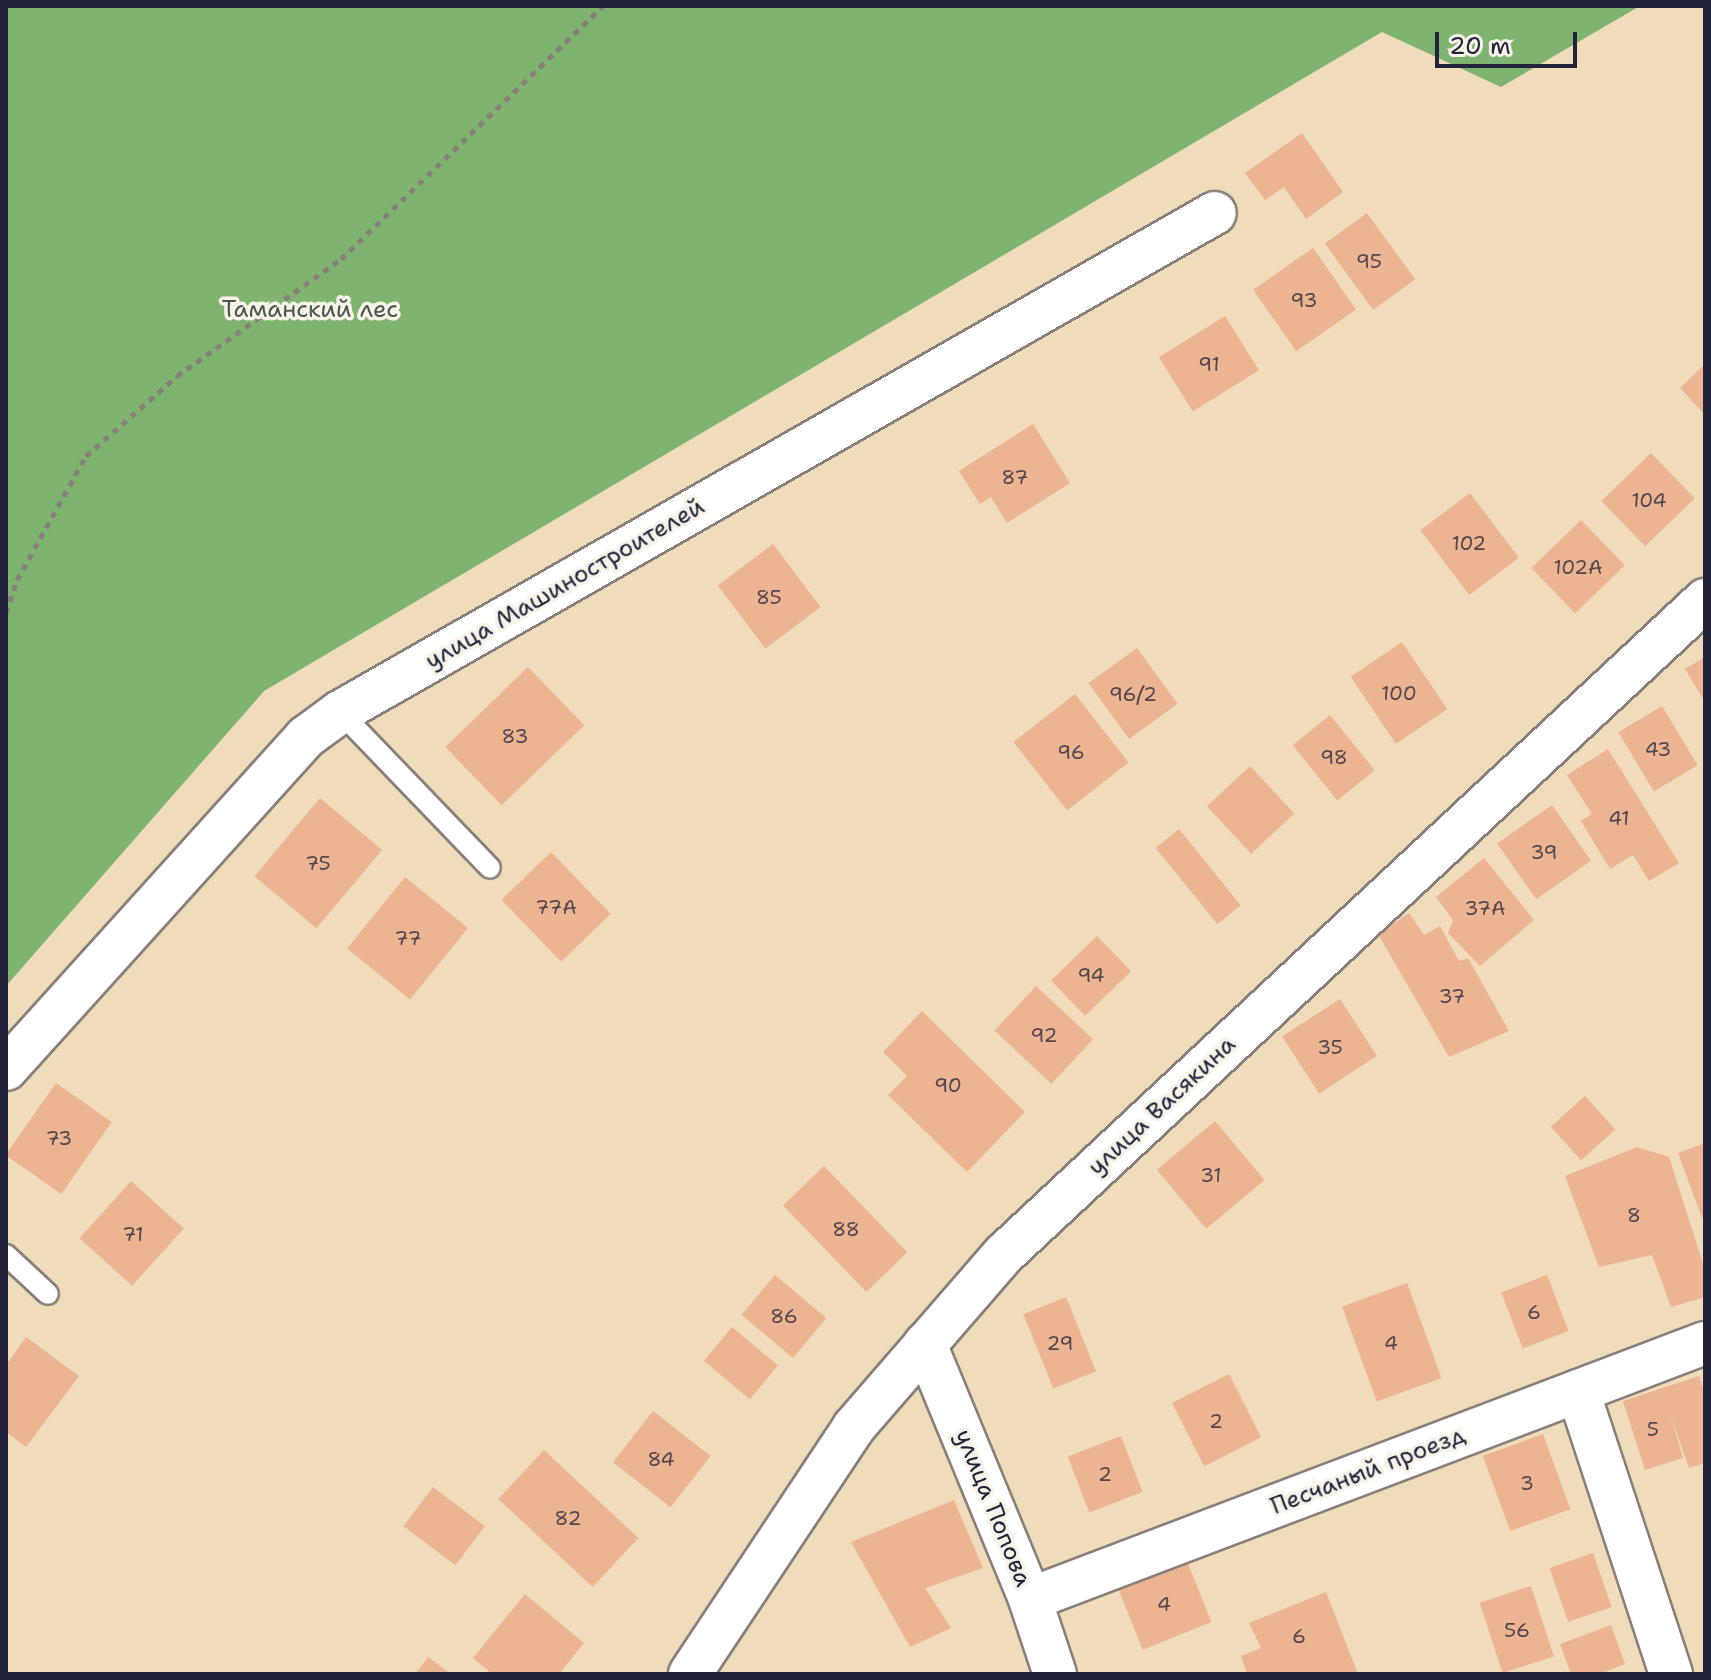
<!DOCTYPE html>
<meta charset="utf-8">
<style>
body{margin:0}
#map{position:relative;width:1711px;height:1680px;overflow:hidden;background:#f0dcba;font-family:"Shantell Sans",sans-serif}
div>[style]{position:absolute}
.forest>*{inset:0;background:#7eb370}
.building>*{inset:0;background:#ecb490;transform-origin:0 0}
.path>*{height:5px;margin-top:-2.5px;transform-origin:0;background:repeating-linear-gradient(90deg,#897f7a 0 6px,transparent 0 12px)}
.roads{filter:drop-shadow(2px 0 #897f7a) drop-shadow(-2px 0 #897f7a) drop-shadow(0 2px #897f7a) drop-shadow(0 -2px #897f7a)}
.lane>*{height:20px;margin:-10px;padding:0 10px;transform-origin:10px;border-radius:10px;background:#fff}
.street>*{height:42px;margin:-21px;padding:0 21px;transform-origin:21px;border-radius:21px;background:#fff}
span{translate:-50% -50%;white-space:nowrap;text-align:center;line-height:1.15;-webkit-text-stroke:7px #f7f3e8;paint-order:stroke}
.number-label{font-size:20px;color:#544650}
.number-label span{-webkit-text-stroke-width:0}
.park-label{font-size:24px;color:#475750}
.street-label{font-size:24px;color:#22223b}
.frame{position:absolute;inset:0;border:8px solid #22223b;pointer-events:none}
.scale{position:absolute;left:1435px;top:32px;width:142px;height:36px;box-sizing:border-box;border:4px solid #22223b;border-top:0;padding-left:10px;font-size:24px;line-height:28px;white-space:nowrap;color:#22223b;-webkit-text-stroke:6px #f7f3e8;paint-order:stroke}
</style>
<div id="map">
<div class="forest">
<i style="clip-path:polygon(6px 6px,1640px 6px,1501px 87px,1382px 32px,264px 691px,6px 986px)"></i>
</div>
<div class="building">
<i style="clip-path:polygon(1302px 133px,1343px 192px,1306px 219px,1284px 187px,1265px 200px,1245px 173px)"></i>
<i style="left:1367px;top:213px;width:82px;height:52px;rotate:54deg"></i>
<i style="left:1313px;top:248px;width:75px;height:73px;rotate:55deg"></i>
<i style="left:1225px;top:316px;width:64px;height:78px;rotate:58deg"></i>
<i style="clip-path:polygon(1705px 364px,1705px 415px,1680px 388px)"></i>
<i style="clip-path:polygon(1033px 424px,1070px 483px,1007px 523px,991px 497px,980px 504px,959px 471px)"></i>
<i style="left:1651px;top:453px;width:63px;height:69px;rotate:46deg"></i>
<i style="left:1470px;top:493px;width:81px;height:62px;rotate:53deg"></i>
<i style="left:1581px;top:520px;width:63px;height:69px;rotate:46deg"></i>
<i style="left:773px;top:544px;width:79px;height:69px;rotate:53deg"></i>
<i style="left:1402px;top:642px;width:81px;height:62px;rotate:56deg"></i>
<i style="left:1137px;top:648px;width:69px;height:60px;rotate:54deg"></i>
<i style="clip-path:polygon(1705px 657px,1705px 702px,1685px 669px)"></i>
<i style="left:528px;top:667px;width:81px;height:115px;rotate:46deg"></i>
<i style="left:1075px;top:694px;width:87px;height:78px;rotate:52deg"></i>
<i style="left:1662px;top:706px;width:69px;height:51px;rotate:59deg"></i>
<i style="left:1330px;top:715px;width:71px;height:48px;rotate:51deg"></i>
<i style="clip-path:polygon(1608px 749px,1679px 863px,1649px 881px,1633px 855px,1610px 869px,1581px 821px,1592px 814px,1567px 775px)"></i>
<i style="left:1250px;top:766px;width:65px;height:59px;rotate:47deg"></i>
<i style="left:320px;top:798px;width:81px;height:102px;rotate:40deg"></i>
<i style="left:1552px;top:805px;width:68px;height:67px;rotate:55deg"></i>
<i style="left:1179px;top:829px;width:98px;height:30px;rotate:51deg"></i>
<i style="left:551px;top:852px;width:86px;height:69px;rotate:46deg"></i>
<i style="clip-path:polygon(1484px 858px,1534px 920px,1480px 966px,1448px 933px,1453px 920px,1436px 897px)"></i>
<i style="left:405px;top:877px;width:81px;height:92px;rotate:39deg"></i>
<i style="clip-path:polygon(1409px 913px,1424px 935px,1440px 926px,1459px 961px,1468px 958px,1509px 1031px,1449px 1057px,1378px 934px)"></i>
<i style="left:1097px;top:936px;width:49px;height:64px;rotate:46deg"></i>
<i style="left:1036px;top:986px;width:78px;height:61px;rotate:43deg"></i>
<i style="left:1340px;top:999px;width:68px;height:69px;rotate:57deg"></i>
<i style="clip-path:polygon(922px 1011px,1025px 1112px,967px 1172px,888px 1095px,907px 1076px,883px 1052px)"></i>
<i style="left:56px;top:1083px;width:68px;height:88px;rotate:35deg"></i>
<i style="left:1585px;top:1096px;width:45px;height:46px;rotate:48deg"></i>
<i style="left:1215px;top:1121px;width:77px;height:76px;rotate:50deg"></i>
<i style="clip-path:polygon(1705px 1143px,1705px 1217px,1702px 1218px,1678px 1153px)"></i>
<i style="clip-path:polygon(1637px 1147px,1669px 1157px,1705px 1270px,1705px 1297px,1671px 1307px,1652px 1255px,1599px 1267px,1565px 1176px)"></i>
<i style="left:824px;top:1166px;width:120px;height:57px;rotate:46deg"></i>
<i style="left:131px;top:1181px;width:71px;height:77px;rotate:42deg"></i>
<i style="left:775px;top:1275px;width:67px;height:52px;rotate:40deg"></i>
<i style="left:1547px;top:1275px;width:60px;height:49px;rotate:69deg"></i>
<i style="left:1407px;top:1283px;width:101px;height:69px;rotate:70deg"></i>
<i style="left:1066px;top:1297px;width:80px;height:46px;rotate:68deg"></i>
<i style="left:732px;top:1327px;width:60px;height:44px;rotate:40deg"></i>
<i style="clip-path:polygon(26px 1337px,79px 1376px,26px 1447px,6px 1432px,6px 1365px)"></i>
<i style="left:1229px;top:1374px;width:71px;height:64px;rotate:63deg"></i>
<i style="clip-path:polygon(1699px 1376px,1705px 1394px,1705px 1463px,1689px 1468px,1670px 1414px,1683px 1458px,1645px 1470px,1623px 1401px)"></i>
<i style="left:653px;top:1411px;width:73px;height:65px;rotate:38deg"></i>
<i style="left:1543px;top:1434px;width:80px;height:64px;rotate:70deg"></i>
<i style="left:1121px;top:1436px;width:60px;height:57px;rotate:69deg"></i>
<i style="left:544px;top:1450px;width:129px;height:67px;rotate:43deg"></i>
<i style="left:433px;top:1487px;width:65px;height:49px;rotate:37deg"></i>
<i style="clip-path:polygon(954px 1500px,983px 1568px,925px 1588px,951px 1628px,910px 1647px,851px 1542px)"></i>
<i style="left:1593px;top:1553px;width:57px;height:46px;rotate:71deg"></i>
<i style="left:1186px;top:1559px;width:68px;height:74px;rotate:68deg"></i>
<i style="left:1531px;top:1586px;width:74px;height:54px;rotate:72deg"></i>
<i style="clip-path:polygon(1326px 1592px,1358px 1674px,1247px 1674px,1241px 1656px,1261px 1648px,1249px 1623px)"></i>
<i style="clip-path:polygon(525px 1594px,584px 1643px,559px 1674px,492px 1674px,473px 1658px)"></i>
<i style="clip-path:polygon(1611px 1625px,1625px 1664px,1599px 1674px,1571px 1674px,1560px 1644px)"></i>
<i style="clip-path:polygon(428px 1657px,451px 1674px,415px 1674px)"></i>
</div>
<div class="path">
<i style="left:6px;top:613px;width:35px;rotate:-72deg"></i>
<i style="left:17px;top:580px;width:142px;rotate:-60.9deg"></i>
<i style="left:86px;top:456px;width:121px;rotate:-41.3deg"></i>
<i style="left:177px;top:376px;width:201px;rotate:-35.5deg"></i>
<i style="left:341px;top:259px;width:364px;rotate:-44deg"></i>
</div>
<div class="roads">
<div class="lane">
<i style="left:340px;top:712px;width:216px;rotate:46.1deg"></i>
<i style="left:6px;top:1255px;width:57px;rotate:42.9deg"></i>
</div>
<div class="street">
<i style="left:6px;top:1069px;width:447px;rotate:-47.9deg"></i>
<i style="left:306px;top:737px;width:42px;rotate:-36.3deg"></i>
<i style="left:340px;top:712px;width:1007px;rotate:-29.7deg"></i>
<i style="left:925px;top:1344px;width:276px;rotate:67.6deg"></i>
<i style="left:1030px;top:1599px;width:79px;rotate:71.6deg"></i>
<i style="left:1578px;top:1391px;width:298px;rotate:71.8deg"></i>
<i style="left:1030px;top:1599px;width:722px;rotate:-20.77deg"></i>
<i style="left:690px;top:1674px;width:296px;rotate:-56.4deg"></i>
<i style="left:854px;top:1427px;width:229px;rotate:-49.1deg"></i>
<i style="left:1004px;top:1254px;width:959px;rotate:-43.01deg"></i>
</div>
</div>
<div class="number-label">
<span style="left:1369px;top:261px">95</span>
<span style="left:1304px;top:300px">93</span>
<span style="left:1209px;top:364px">91</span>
<span style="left:1015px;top:477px">87</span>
<span style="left:1649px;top:500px">104</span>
<span style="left:1469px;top:543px">102</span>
<span style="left:1578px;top:567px">102А</span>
<span style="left:769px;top:597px">85</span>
<span style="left:1399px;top:693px">100</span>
<span style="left:1133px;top:694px">96/2</span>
<span style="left:515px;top:736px">83</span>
<span style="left:1658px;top:749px">43</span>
<span style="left:1071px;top:752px">96</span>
<span style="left:1334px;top:757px">98</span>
<span style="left:1619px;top:818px">41</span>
<span style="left:1544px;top:852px">39</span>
<span style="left:318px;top:863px">75</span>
<span style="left:556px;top:907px">77А</span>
<span style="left:1485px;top:908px">37А</span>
<span style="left:408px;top:938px">77</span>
<span style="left:1091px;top:975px">94</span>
<span style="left:1452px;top:996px">37</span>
<span style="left:1044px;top:1035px">92</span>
<span style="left:1330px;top:1047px">35</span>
<span style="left:948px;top:1085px">90</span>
<span style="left:59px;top:1138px">73</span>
<span style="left:1211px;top:1175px">31</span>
<span style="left:1634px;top:1215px">8</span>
<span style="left:846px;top:1229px">88</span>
<span style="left:133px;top:1234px">71</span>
<span style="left:1534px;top:1312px">6</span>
<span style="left:784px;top:1316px">86</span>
<span style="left:1060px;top:1343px">29</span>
<span style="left:1391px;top:1343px">4</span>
<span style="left:1216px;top:1421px">2</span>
<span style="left:1653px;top:1429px">5</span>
<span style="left:661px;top:1459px">84</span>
<span style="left:1105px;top:1474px">2</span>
<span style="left:1527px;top:1483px">3</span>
<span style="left:568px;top:1518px">82</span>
<span style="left:1164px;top:1604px">4</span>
<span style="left:1517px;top:1630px">56</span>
<span style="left:1299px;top:1636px">6</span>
</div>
<div class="park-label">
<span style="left:310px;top:310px">Таманский лес</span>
</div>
<div class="street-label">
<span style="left:565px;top:584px;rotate:-30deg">улица Машиностроителей</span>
<span style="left:1162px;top:1106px;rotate:-43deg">улица Васякина</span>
<span style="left:1368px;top:1471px;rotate:-21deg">Песчаный проезд</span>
<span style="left:993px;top:1508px;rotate:68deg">улица Попова</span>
</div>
<div class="frame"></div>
<div class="scale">20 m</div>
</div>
